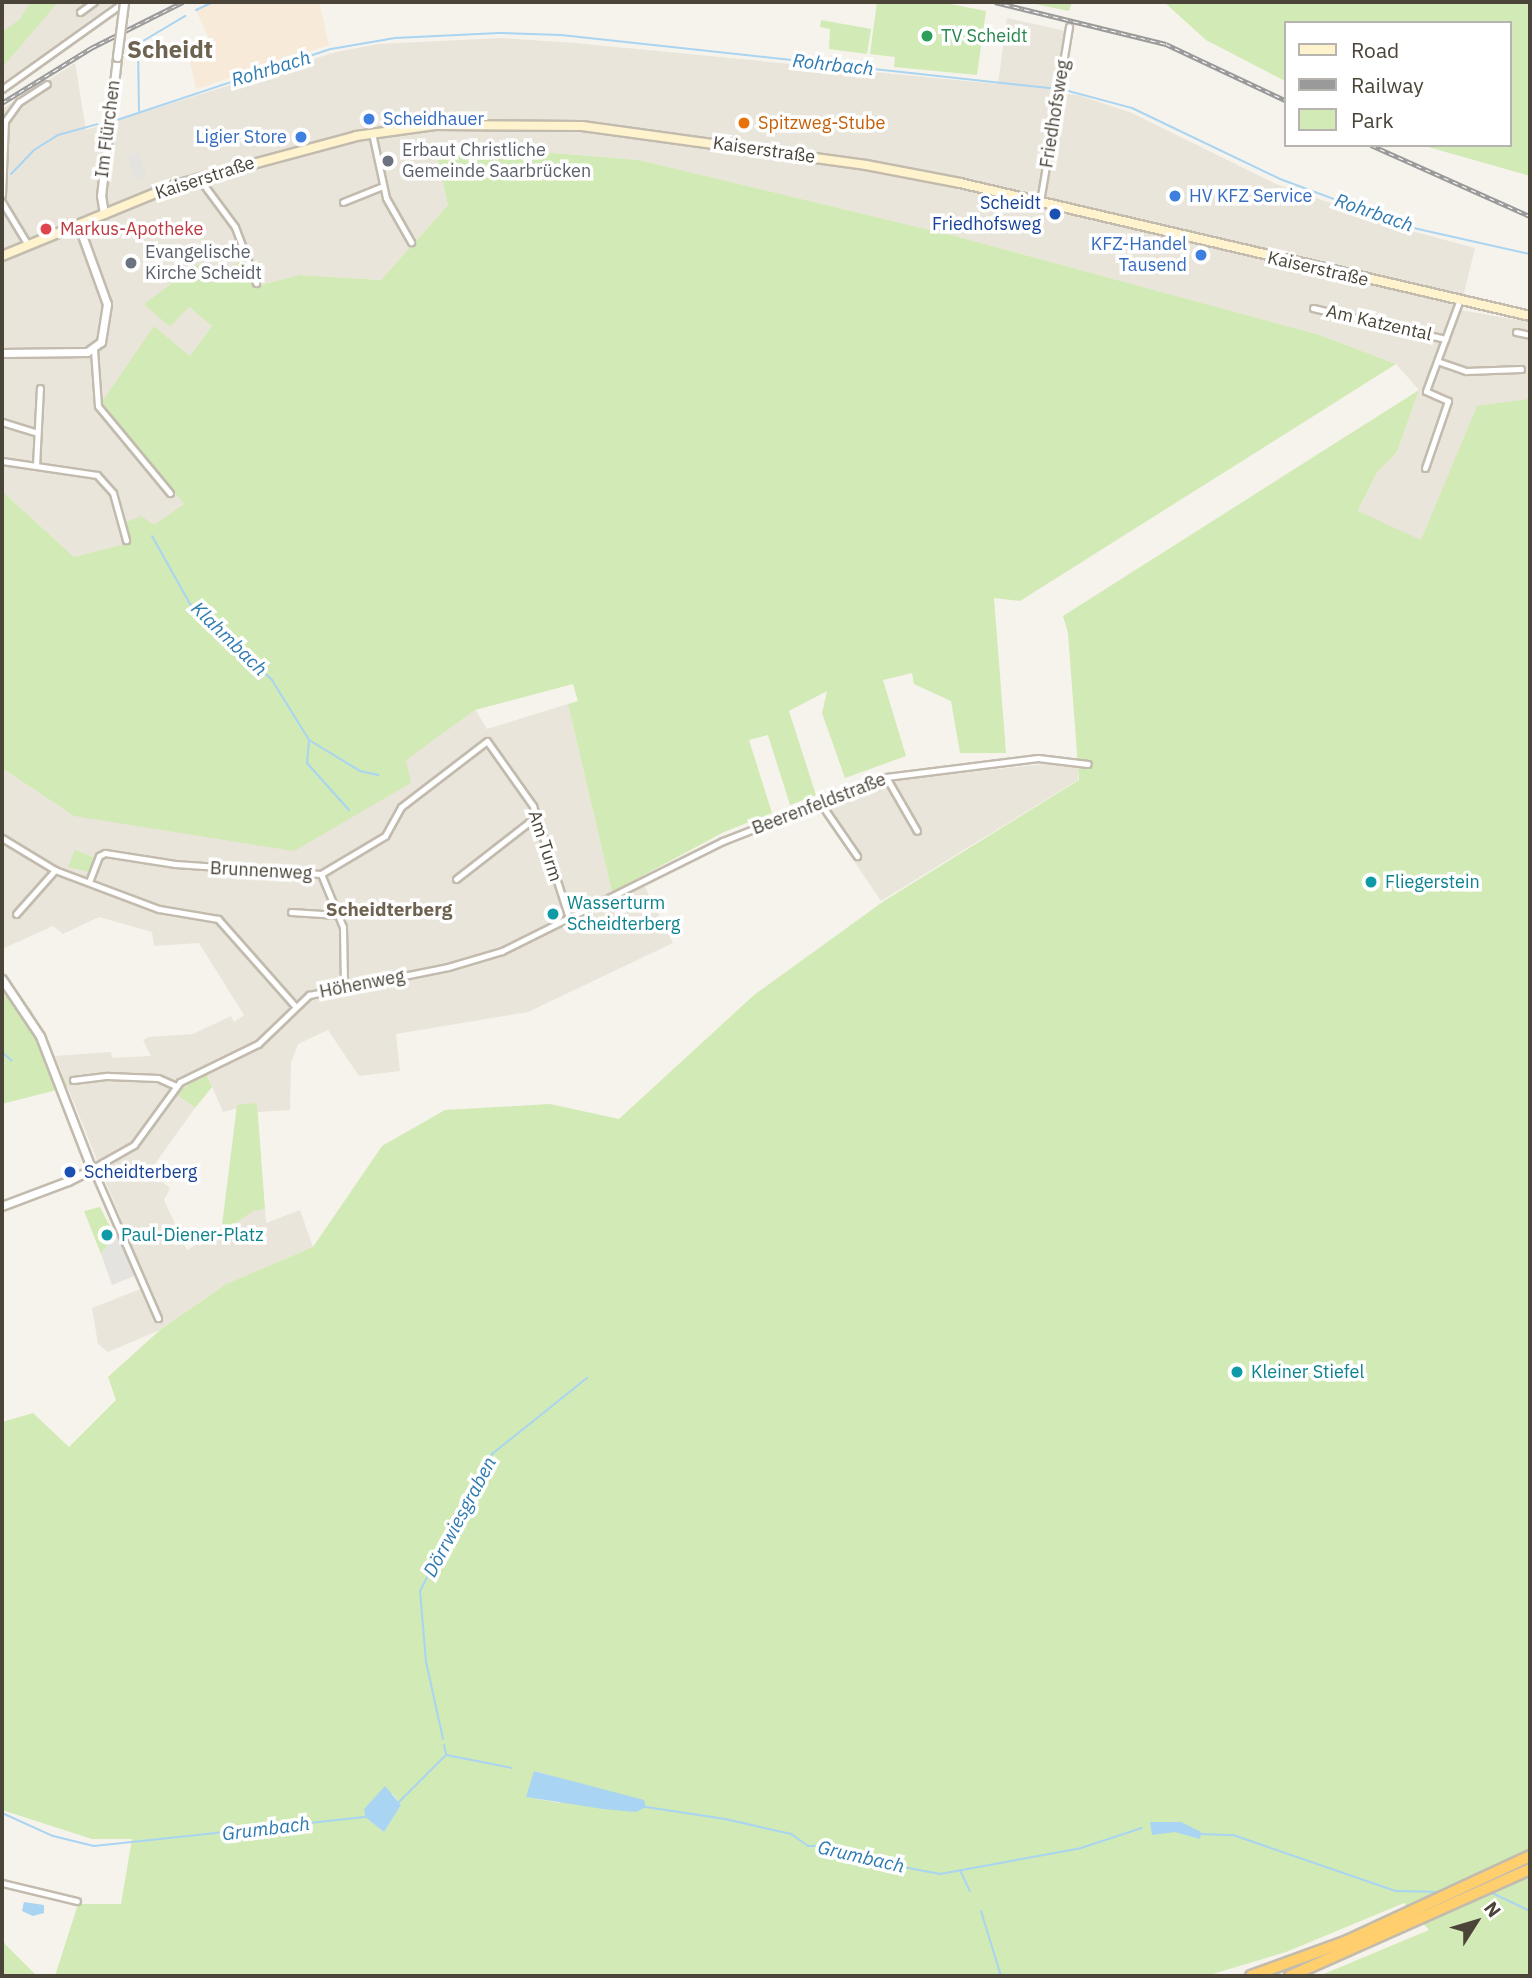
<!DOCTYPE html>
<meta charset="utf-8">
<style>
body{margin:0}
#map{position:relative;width:1532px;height:1978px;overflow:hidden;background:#f6f3ec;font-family:"IBM Plex Sans",sans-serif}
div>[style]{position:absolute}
.residential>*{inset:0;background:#eae5da}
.commercial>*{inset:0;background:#f7ead8}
.green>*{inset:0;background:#d2eab5}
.parking>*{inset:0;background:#e5e3e0;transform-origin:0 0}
.water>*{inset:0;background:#a9d4f2}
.stream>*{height:2px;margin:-1px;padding:0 1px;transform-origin:1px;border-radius:1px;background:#a9d4f2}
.roads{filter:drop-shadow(2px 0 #c2bbae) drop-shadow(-2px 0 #c2bbae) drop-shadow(0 2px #c2bbae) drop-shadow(0 -2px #c2bbae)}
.minor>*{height:5px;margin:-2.5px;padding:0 2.5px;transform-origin:2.5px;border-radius:2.5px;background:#fff}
.tertiary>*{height:7px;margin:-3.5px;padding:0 3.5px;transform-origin:3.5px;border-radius:3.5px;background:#fff}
.secondary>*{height:8px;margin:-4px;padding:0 4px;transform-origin:4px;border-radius:4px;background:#fff3cd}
.motorway>*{height:10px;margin:-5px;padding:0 5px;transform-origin:5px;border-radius:5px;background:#ffcf6e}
.rail>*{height:4.5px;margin-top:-2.25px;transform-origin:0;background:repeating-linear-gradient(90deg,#fff 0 5px,#9a9a9a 0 10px);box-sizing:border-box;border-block:2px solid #9a9a9a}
.bridges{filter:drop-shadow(2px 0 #c2bbae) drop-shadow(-2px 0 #c2bbae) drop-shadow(0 2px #c2bbae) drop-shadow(0 -2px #c2bbae)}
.tertiary-bridge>*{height:7px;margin:-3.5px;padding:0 3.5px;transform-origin:3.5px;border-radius:3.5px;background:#fff}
.dots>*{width:19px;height:19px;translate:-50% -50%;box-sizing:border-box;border:4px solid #fff;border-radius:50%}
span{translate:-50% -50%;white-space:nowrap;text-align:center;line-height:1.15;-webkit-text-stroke:7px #fff;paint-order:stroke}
.leisure-label{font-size:18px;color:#27864d}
.left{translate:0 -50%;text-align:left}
.street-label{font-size:18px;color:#4b4439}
.shop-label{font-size:18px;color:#366cbe}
.right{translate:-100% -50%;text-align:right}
.food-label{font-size:18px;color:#c56008}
.worship-label{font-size:18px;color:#5b616d}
.transit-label{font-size:18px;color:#164399}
.health-label{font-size:18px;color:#be3a42}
.culture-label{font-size:18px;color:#0d838f}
.water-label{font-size:19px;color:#2e7ab2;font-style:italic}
.neighbourhood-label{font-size:19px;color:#6e6250;font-weight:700}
.district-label{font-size:24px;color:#6e6250;font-weight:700}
.frame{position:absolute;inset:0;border:4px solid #4b4439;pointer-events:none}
.legend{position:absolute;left:1284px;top:21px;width:228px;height:126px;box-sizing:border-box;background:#fff;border:2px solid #b7b4b0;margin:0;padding:9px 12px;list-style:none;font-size:21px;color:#4b4439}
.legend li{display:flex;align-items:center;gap:14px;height:35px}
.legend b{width:35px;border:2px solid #b7b4b0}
.north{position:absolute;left:1441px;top:1887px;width:70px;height:70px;-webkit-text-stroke:5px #fff;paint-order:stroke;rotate:53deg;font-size:19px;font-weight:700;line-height:28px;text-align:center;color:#4b4439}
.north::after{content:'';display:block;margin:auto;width:24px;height:32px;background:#4b4439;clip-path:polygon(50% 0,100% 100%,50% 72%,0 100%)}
</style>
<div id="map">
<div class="residential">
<i style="clip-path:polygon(2px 2px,115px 2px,2px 83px)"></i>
<i style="clip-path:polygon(1007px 18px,1066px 31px,1056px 93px,1078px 95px,1132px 113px,1276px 184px,1408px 230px,1475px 248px,1460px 310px,1530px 322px,1530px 394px,1527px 399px,1477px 407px,1421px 541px,1358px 512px,1377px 472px,1397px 452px,1419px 390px,1396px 364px,1320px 335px,955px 236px,639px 160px,541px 152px,437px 157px,448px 205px,381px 280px,299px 275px,253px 287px,243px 260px,209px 284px,198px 265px,145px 304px,170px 326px,189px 307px,212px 326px,190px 356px,154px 326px,184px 504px,130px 543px,74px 557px,2px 491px,2px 109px,75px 63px,86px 130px,336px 52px,378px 44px,501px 38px,575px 43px,998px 84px)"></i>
<i style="clip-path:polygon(568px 704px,612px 892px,641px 879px,673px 943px,528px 1012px,396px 1034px,400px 1071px,359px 1076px,328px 1030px,298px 1044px,291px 1063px,290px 1110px,258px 1112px,257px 1103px,223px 1112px,206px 1073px,181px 1088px,176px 1093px,195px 1108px,149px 1172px,170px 1188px,164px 1200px,187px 1250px,253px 1211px,265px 1209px,266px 1223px,300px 1210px,313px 1247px,226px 1284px,160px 1330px,108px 1352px,98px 1344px,92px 1308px,148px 1286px,55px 1056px,111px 1052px,112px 1058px,151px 1056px,143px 1040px,149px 1037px,193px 1034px,231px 1016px,234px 1022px,244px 1015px,199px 943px,154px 946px,152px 932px,99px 917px,63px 934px,53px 926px,2px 949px,2px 768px,74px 816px,405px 760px,475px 709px,487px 729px)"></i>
<i style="clip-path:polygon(1043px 764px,1078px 767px,1078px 780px,881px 901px,819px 809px,898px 780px)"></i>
</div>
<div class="commercial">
<i style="clip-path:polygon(213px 2px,319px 2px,329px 45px,196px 89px,188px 53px,212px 44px,196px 11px)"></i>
</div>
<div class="green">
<i style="clip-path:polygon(31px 2px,58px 2px,2px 68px,2px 32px,19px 20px)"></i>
<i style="clip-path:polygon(877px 2px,940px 2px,986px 11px,977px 75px,894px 67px,895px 57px,870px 54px)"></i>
<i style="clip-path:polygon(1025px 2px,1072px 2px,1069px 11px)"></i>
<i style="clip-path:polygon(1164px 2px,1530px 2px,1530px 176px,1421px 145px,1509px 145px,1509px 23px,1285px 23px,1285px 81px,1206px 40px)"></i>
<i style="clip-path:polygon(821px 20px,871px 29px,867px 54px,829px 49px,830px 29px,820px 27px)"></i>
<i style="clip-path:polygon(541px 152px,639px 160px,955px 236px,1320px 335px,1396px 364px,1020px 601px,994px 598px,1006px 753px,960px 753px,951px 701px,914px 684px,912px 673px,883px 680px,906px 756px,845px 778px,822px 713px,827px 691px,789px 711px,816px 795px,790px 805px,768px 735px,749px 740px,772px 813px,724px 832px,612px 892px,568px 704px,578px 701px,573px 684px,475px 710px,406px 760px,411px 783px,294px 851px,74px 816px,2px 768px,2px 491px,74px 557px,129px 543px,127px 522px,141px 516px,154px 525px,184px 504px,102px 402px,154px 326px,190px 356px,212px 326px,189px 307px,170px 327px,144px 304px,198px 264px,210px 283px,243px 259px,253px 287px,299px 275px,381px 280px,448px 205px,437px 156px)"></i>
<i style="clip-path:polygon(evenodd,1419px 390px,1397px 452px,1377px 472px,1358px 511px,1421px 540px,1477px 406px,1527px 399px,1530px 394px,1530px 1976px,1319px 1976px,1429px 1930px,1404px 1903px,1286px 1952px,1206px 1976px,55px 1976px,78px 1904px,121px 1904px,132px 1839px,92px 1839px,2px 1810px,2px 1422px,33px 1413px,69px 1447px,116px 1400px,108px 1377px,160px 1330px,226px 1284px,313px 1247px,382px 1146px,445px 1110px,550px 1104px,619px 1119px,754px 995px,884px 901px,1079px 780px,1068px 633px,1063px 616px,1419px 390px,535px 1771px,546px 1774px,584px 1786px,560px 1803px,527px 1797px,535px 1771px,1419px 390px,393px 1794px,401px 1805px,384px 1832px,365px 1817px,364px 1810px,371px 1801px,393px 1794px)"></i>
<i style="clip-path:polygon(75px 850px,95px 858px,89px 872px,68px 867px)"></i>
<i style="clip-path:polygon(2px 970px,31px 1010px,68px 1087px,2px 1104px)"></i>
<i style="clip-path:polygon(206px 1073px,212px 1087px,195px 1108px,175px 1093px)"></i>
<i style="clip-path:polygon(257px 1103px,265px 1209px,253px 1211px,221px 1233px,237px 1105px)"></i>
<i style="clip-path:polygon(100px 1207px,115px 1236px,101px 1254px,84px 1211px)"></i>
<i style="clip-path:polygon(2px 1936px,5px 1944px,37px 1976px,2px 1976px)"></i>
</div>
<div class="parking">
<i style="left:138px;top:152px;width:25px;height:12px;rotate:69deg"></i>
<i style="clip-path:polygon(119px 1231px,139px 1274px,112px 1285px,101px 1254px)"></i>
</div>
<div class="water">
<i style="clip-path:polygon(534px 1771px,644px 1800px,646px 1807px,636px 1812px,603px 1809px,526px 1797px)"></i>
<i style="clip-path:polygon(385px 1786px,401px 1805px,384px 1832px,365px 1817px,364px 1809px)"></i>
<i style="clip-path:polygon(1150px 1822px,1181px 1822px,1201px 1832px,1200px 1839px,1175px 1832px,1152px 1835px)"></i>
<i style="clip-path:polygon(24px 1902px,44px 1905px,44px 1913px,33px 1916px,22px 1911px)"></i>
</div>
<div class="stream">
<i style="left:196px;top:10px;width:19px;rotate:-25deg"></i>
<i style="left:1061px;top:89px;width:73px;rotate:15deg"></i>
<i style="left:1132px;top:108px;width:164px;rotate:25.6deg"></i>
<i style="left:1280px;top:179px;width:138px;rotate:20.4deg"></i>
<i style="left:1409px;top:227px;width:124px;rotate:12.6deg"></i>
<i style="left:139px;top:111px;width:67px;rotate:-90.9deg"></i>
<i style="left:138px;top:44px;width:55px;rotate:-30.8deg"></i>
<i style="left:117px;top:120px;width:225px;rotate:-18.4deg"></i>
<i style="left:331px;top:49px;width:65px;rotate:-9.8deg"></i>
<i style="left:395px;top:38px;width:104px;rotate:-2.8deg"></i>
<i style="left:499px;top:33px;width:62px;rotate:1.8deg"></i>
<i style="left:561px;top:35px;width:498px;rotate:6.2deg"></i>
<i style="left:11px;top:174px;width:33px;rotate:-46deg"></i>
<i style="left:34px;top:150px;width:28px;rotate:-32deg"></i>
<i style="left:58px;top:135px;width:41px;rotate:-15.4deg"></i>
<i style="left:152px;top:536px;width:78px;rotate:60.8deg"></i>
<i style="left:190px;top:604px;width:112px;rotate:42.8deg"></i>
<i style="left:272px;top:680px;width:70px;rotate:58.3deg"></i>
<i style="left:309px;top:740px;width:60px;rotate:31.3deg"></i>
<i style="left:360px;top:771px;width:19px;rotate:12deg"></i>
<i style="left:309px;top:741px;width:22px;rotate:95deg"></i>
<i style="left:307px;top:763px;width:63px;rotate:48.2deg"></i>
<i style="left:2px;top:1052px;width:13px;rotate:42deg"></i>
<i style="left:443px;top:1739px;width:79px;rotate:-102.4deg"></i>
<i style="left:426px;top:1662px;width:71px;rotate:-94.8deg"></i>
<i style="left:420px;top:1591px;width:155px;rotate:-62.3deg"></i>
<i style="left:492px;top:1454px;width:122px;rotate:-38.7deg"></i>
<i style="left:444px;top:1745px;width:9px;rotate:77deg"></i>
<i style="left:398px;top:1803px;width:68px;rotate:-45deg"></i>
<i style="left:446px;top:1755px;width:67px;rotate:11.1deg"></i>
<i style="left:646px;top:1807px;width:80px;rotate:8.6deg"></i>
<i style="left:725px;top:1819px;width:68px;rotate:12.8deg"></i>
<i style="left:791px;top:1834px;width:21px;rotate:35deg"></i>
<i style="left:808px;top:1846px;width:21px"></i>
<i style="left:829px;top:1846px;width:19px;rotate:32deg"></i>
<i style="left:845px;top:1856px;width:97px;rotate:10.7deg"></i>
<i style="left:940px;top:1874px;width:143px;rotate:-10.4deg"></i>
<i style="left:1081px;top:1848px;width:64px;rotate:-18.2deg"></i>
<i style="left:2px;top:1813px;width:56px;rotate:24.3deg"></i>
<i style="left:53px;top:1836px;width:42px;rotate:13.7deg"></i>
<i style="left:94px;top:1846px;width:272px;rotate:-6.1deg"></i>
<i style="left:1199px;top:1834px;width:34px;rotate:2deg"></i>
<i style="left:1233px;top:1835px;width:172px;rotate:19deg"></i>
<i style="left:1396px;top:1891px;width:46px;rotate:1.2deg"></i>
<i style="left:960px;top:1870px;width:23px;rotate:65deg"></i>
<i style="left:1490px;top:1892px;width:44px;rotate:25.4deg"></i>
<i style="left:981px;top:1911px;width:68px;rotate:72.9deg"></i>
</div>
<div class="roads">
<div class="minor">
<i style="left:80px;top:12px;width:17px;rotate:-36deg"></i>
<i style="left:2px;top:89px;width:150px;rotate:-35.5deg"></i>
<i style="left:372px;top:133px;width:66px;rotate:77.8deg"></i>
<i style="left:386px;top:198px;width:51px;rotate:60.4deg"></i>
<i style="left:198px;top:177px;width:62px;rotate:53.5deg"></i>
<i style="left:235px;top:227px;width:60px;rotate:69.4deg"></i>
<i style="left:2px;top:195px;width:74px;rotate:-87.7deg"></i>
<i style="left:5px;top:121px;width:24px;rotate:-54deg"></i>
<i style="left:19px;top:102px;width:33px;rotate:-33deg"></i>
<i style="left:2px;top:202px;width:50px;rotate:58.8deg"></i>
<i style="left:343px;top:202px;width:43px;rotate:-21.8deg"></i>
<i style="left:1040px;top:202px;width:178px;rotate:-80.6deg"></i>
<i style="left:1313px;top:308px;width:136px;rotate:13.2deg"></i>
<i style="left:1516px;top:332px;width:14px;rotate:12deg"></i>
<i style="left:94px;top:350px;width:56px;rotate:85.9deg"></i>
<i style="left:98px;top:406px;width:113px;rotate:50.4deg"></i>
<i style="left:1437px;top:361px;width:31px;rotate:19deg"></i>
<i style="left:1466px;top:371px;width:55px;rotate:-2.1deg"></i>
<i style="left:2px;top:422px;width:37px;rotate:17deg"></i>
<i style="left:2px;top:461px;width:96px;rotate:8.4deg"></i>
<i style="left:97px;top:475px;width:24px;rotate:48deg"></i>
<i style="left:113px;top:493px;width:49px;rotate:74.5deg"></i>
<i style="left:36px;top:466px;width:78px;rotate:-87.1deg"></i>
<i style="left:1425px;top:468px;width:71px;rotate:-71.1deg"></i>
<i style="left:1448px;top:401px;width:24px;rotate:-156deg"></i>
<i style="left:1426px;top:391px;width:95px;rotate:-69.7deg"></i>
<i style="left:886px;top:777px;width:62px;rotate:60.1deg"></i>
<i style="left:819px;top:801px;width:67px;rotate:55.4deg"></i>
<i style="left:2px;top:838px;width:62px;rotate:31.1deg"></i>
<i style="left:55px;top:870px;width:111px;rotate:20.6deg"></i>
<i style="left:159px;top:909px;width:60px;rotate:9.6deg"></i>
<i style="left:218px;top:919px;width:115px;rotate:48.5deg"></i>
<i style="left:321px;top:874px;width:57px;rotate:67.5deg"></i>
<i style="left:343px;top:927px;width:58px;rotate:89deg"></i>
<i style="left:456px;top:879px;width:103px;rotate:-37.9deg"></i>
<i style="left:89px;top:882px;width:28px;rotate:-69deg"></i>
<i style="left:99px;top:856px;width:7px;rotate:-27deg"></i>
<i style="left:105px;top:853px;width:71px;rotate:8.9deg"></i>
<i style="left:175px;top:864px;width:146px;rotate:3.9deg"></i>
<i style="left:321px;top:874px;width:74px;rotate:-30.7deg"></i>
<i style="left:385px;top:836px;width:33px;rotate:-61deg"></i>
<i style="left:401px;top:807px;width:108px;rotate:-37.5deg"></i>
<i style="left:487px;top:741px;width:80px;rotate:54.7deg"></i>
<i style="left:533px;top:806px;width:121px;rotate:72.2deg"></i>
<i style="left:291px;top:912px;width:47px;rotate:3.7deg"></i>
<i style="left:16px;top:914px;width:59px;rotate:-48.4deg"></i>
<i style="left:73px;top:1080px;width:35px;rotate:-7deg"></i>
<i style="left:108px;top:1076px;width:50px;rotate:2.3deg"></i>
<i style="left:158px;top:1078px;width:20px;rotate:24deg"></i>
<i style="left:92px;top:1167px;width:165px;rotate:66.4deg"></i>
<i style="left:88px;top:1171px;width:53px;rotate:-29.5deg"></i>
<i style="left:134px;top:1145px;width:78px;rotate:-53.9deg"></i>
<i style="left:180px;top:1082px;width:87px;rotate:-26deg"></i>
<i style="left:258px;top:1044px;width:71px;rotate:-43.9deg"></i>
<i style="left:309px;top:995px;width:142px;rotate:-11.4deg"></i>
<i style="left:448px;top:967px;width:56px;rotate:-16.5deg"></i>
<i style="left:502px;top:951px;width:247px;rotate:-26.5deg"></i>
<i style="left:723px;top:841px;width:175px;rotate:-21.4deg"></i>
<i style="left:886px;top:777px;width:153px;rotate:-7.1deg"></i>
<i style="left:1038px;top:758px;width:50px;rotate:6.8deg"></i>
<i style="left:2px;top:1883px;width:77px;rotate:13.5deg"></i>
</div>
<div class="tertiary">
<i style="left:104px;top:214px;width:18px;rotate:-99deg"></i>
<i style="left:101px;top:196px;width:140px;rotate:-83.4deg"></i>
<i style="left:2px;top:353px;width:85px;rotate:-0.7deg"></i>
<i style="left:87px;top:352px;width:17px;rotate:-36deg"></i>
<i style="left:101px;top:342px;width:38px;rotate:-81deg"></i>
<i style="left:107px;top:304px;width:85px;rotate:-109.9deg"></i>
<i style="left:2px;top:979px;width:69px;rotate:56.3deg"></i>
<i style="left:40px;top:1036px;width:138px;rotate:68.8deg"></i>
<i style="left:90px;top:1165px;width:6px;rotate:108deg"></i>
<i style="left:88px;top:1171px;width:22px;rotate:153deg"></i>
<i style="left:68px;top:1181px;width:71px;rotate:159.3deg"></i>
</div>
<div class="secondary">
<i style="left:2px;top:256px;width:187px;rotate:-22.3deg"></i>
<i style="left:175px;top:185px;width:188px;rotate:-15.1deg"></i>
<i style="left:356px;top:136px;width:80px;rotate:-7.9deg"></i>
<i style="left:435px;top:125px;width:147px;rotate:0.4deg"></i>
<i style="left:582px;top:126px;width:287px;rotate:7.8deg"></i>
<i style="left:866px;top:165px;width:96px;rotate:10.8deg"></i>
<i style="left:960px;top:183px;width:585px;rotate:13.13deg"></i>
</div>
<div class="motorway">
<i style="left:1251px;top:1976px;width:102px;rotate:-20deg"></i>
<i style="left:1347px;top:1941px;width:202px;rotate:-24.9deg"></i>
<i style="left:1290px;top:1976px;width:263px;rotate:-24deg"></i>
</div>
</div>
<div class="rail">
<i style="left:995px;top:2px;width:176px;rotate:13.8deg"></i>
<i style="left:1166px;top:44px;width:132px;rotate:25.2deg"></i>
<i style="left:2px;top:103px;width:105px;rotate:-31.7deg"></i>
<i style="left:91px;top:48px;width:103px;rotate:-26.6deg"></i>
<i style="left:1371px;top:145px;width:174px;rotate:24.1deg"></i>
</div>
<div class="bridges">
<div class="tertiary-bridge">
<i style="left:117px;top:57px;width:55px;rotate:-82.7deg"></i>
</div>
</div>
<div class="dots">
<i style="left:927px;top:36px;background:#2e9e5b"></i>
<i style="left:369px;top:119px;background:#3f7fe0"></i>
<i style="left:744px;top:123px;background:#e8710a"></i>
<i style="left:301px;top:137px;background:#3f7fe0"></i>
<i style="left:388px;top:161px;background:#6b7280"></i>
<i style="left:1175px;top:196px;background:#3f7fe0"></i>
<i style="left:1055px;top:214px;background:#1a4fb4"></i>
<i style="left:46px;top:229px;background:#e0444e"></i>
<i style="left:1201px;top:255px;background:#3f7fe0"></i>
<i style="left:131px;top:263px;background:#6b7280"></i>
<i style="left:1371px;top:882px;background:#0f9aa8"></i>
<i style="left:553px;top:914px;background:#0f9aa8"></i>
<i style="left:70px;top:1172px;background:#1a4fb4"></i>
<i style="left:107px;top:1235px;background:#0f9aa8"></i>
<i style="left:1237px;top:1372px;background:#0f9aa8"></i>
</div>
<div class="leisure-label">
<span class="left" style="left:941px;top:36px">TV Scheidt</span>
</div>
<div class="street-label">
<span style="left:1055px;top:114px;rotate:-81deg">Friedhofsweg</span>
<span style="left:108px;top:129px;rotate:-83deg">Im Flürchen</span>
<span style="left:764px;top:150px;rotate:8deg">Kaiserstraße</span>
<span style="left:205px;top:178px;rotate:-18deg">Kaiserstraße</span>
<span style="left:1318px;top:269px;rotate:13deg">Kaiserstraße</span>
<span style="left:1379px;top:323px;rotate:13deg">Am Katzental</span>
<span style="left:819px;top:804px;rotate:-21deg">Beerenfeldstraße</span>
<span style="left:545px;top:846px;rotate:72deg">Am Turm</span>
<span style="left:261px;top:871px;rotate:3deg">Brunnenweg</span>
<span style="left:362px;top:984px;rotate:-11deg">Höhenweg</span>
</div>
<div class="shop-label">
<span class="left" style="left:383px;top:119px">Scheidhauer</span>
<span class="right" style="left:287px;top:137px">Ligier Store</span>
<span class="left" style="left:1189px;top:196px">HV KFZ Service</span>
<span class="right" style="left:1187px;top:255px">KFZ-Handel<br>Tausend</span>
</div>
<div class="food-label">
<span class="left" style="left:758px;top:123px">Spitzweg-Stube</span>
</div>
<div class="worship-label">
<span class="left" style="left:402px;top:161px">Erbaut Christliche<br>Gemeinde Saarbrücken</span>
<span class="left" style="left:145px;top:263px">Evangelische<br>Kirche Scheidt</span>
</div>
<div class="transit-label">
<span class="right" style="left:1041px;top:214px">Scheidt<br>Friedhofsweg</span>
<span class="left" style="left:84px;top:1172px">Scheidterberg</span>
</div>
<div class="health-label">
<span class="left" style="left:60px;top:229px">Markus-Apotheke</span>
</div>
<div class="culture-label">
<span class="left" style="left:1385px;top:882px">Fliegerstein</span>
<span class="left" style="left:567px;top:914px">Wasserturm<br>Scheidterberg</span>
<span class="left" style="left:121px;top:1235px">Paul-Diener-Platz</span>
<span class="left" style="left:1251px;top:1372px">Kleiner Stiefel</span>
</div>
<div class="water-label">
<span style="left:833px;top:65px;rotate:6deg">Rohrbach</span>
<span style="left:271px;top:69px;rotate:-17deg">Rohrbach</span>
<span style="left:1374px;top:213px;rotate:19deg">Rohrbach</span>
<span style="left:229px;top:639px;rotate:44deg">Klahmbach</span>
<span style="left:460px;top:1517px;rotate:-62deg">Dörrwiesgraben</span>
<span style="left:266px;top:1829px;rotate:-7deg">Grumbach</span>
<span style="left:861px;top:1857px;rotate:13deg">Grumbach</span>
</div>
<div class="neighbourhood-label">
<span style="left:389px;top:910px">Scheidterberg</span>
</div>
<div class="district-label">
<span style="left:170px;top:50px">Scheidt</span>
</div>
<div class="frame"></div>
<ul class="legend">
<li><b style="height:9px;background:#fff3cd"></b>Road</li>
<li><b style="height:9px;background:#9a9a9a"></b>Railway</li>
<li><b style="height:19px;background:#d2eab5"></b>Park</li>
</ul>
<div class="north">N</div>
</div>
